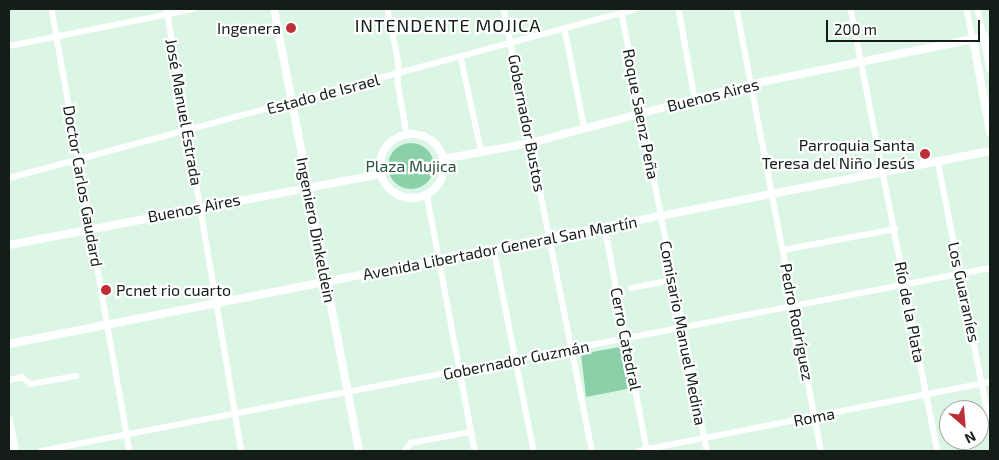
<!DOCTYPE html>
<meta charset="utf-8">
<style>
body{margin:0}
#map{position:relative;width:999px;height:460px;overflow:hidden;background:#dcf6e6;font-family:"Exo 2",sans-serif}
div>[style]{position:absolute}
.green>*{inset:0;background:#8ad1a9}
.round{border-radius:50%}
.minor>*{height:5.5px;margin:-2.75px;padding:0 2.75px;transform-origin:2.75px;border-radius:2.75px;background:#fff}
.secondary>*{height:8px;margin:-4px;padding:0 4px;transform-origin:4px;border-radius:4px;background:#fff}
.secondary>.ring{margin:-4px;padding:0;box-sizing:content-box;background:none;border:8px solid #fff;border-radius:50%}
.dots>*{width:14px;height:14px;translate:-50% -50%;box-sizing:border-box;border:2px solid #fff;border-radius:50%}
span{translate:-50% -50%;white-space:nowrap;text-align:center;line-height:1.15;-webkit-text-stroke:4.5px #fff;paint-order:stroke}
.poi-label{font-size:16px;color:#141d18}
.right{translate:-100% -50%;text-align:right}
.left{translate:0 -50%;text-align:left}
.street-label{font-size:16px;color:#141d18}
.park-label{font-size:16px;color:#28543d}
.neighbourhood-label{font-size:18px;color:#141d18;letter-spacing:1px}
.frame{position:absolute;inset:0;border:10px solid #141d18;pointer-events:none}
.north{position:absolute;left:939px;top:400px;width:50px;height:50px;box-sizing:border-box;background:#fff;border:1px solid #a1a5a3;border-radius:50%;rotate:153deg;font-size:14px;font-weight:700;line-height:20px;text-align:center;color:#141d18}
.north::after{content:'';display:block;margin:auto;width:18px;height:22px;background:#be2e38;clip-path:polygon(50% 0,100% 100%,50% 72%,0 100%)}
.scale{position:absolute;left:826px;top:20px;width:154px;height:22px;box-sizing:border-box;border:2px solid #141d18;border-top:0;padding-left:6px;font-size:15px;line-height:18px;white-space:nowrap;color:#141d18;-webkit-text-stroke:4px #fff;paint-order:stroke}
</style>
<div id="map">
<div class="green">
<i class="round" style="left:388px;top:143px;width:46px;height:46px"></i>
<i style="clip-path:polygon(620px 347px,623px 349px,632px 388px,586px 397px,581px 354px)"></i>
</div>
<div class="minor">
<i style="left:52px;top:9px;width:449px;rotate:80deg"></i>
<i style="left:167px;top:9px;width:448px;rotate:80.4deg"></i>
<i style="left:388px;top:9px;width:56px;rotate:78.7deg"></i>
<i style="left:399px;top:64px;width:18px;rotate:93deg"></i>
<i style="left:398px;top:82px;width:53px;rotate:80.2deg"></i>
<i style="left:504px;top:9px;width:451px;rotate:78.7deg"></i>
<i style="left:679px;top:9px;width:91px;rotate:79.9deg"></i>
<i style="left:737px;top:9px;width:450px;rotate:79.2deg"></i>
<i style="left:851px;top:9px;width:450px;rotate:78.9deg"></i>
<i style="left:967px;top:9px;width:31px;rotate:79deg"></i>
<i style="left:978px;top:9px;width:29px;rotate:78deg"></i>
<i style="left:622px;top:13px;width:446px;rotate:79deg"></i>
<i style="left:565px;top:29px;width:102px;rotate:78.7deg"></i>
<i style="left:9px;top:46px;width:189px;rotate:-11.3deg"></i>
<i style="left:461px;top:57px;width:98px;rotate:77.7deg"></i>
<i style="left:938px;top:161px;width:267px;rotate:78.8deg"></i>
<i style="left:9px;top:178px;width:649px;rotate:-15.08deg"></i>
<i style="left:427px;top:194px;width:261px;rotate:79.4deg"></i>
<i style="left:605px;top:227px;width:227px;rotate:79.3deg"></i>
<i style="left:494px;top:249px;width:206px;rotate:78.8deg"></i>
<i style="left:783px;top:250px;width:114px;rotate:-10.6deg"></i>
<i style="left:631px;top:288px;width:43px;rotate:-10.8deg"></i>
<i style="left:9px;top:380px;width:13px;rotate:-13deg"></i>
<i style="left:22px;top:377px;width:11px;rotate:38deg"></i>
<i style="left:31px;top:384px;width:46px;rotate:-10.1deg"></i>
<i style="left:41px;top:451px;width:966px;rotate:-10.91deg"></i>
<i style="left:405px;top:451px;width:10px;rotate:-53deg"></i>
<i style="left:411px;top:443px;width:61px;rotate:-10.4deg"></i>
<i style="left:638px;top:451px;width:359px;rotate:-11.1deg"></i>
</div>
<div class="secondary">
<i style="left:274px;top:9px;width:450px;rotate:79.1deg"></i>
<i style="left:973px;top:39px;width:95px;rotate:79.6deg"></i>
<i class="ring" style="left:380px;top:134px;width:56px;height:56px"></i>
<i style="left:443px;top:159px;width:88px;rotate:-10.4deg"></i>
<i style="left:530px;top:143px;width:230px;rotate:-14.9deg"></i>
<i style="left:752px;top:84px;width:237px;rotate:-11.5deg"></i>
<i style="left:984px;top:37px;width:32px;rotate:79deg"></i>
<i style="left:9px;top:245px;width:378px;rotate:-10.8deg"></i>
<i style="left:9px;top:344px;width:1000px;rotate:-11.13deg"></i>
<i style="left:9px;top:420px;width:32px;rotate:79deg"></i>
</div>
<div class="dots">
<i style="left:291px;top:28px;background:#be2e38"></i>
<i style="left:925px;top:154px;background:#be2e38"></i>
<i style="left:106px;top:290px;background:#be2e38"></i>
</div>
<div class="poi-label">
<span class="right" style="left:281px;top:28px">Ingenera</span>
<span class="right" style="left:915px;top:154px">Parroquia Santa<br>Teresa del Niño Jesús</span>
<span class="left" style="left:116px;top:290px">Pcnet rio cuarto</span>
</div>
<div class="street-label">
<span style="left:323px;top:94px;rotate:-15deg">Estado de Israel</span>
<span style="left:713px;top:95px;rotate:-14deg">Buenos Aires</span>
<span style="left:184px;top:112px;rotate:80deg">José Manuel Estrada</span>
<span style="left:641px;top:114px;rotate:79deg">Roque Saenz Peña</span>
<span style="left:527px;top:123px;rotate:79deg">Gobernador Bustos</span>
<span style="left:83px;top:186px;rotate:80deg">Doctor Carlos Gaudard</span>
<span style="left:194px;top:208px;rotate:-11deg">Buenos Aires</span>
<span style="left:316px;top:230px;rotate:79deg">Ingeniero Dinkeldein</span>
<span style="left:500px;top:248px;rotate:-11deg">Avenida Libertador General San Martín</span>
<span style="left:964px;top:292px;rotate:78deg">Los Guaraníes</span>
<span style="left:910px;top:312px;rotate:79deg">Río de la Plata</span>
<span style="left:797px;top:322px;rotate:79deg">Pedro Rodríguez</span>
<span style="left:683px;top:333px;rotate:79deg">Comisario Manuel Medina</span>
<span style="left:626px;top:339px;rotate:79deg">Cerro Catedral</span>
<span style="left:516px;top:360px;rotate:-11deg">Gobernador Guzmán</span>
<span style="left:814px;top:417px;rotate:-11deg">Roma</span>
</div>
<div class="park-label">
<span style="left:411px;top:166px">Plaza Mujica</span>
</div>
<div class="neighbourhood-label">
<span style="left:448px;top:25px">INTENDENTE MOJICA</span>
</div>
<div class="frame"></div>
<div class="north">N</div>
<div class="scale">200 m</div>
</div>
